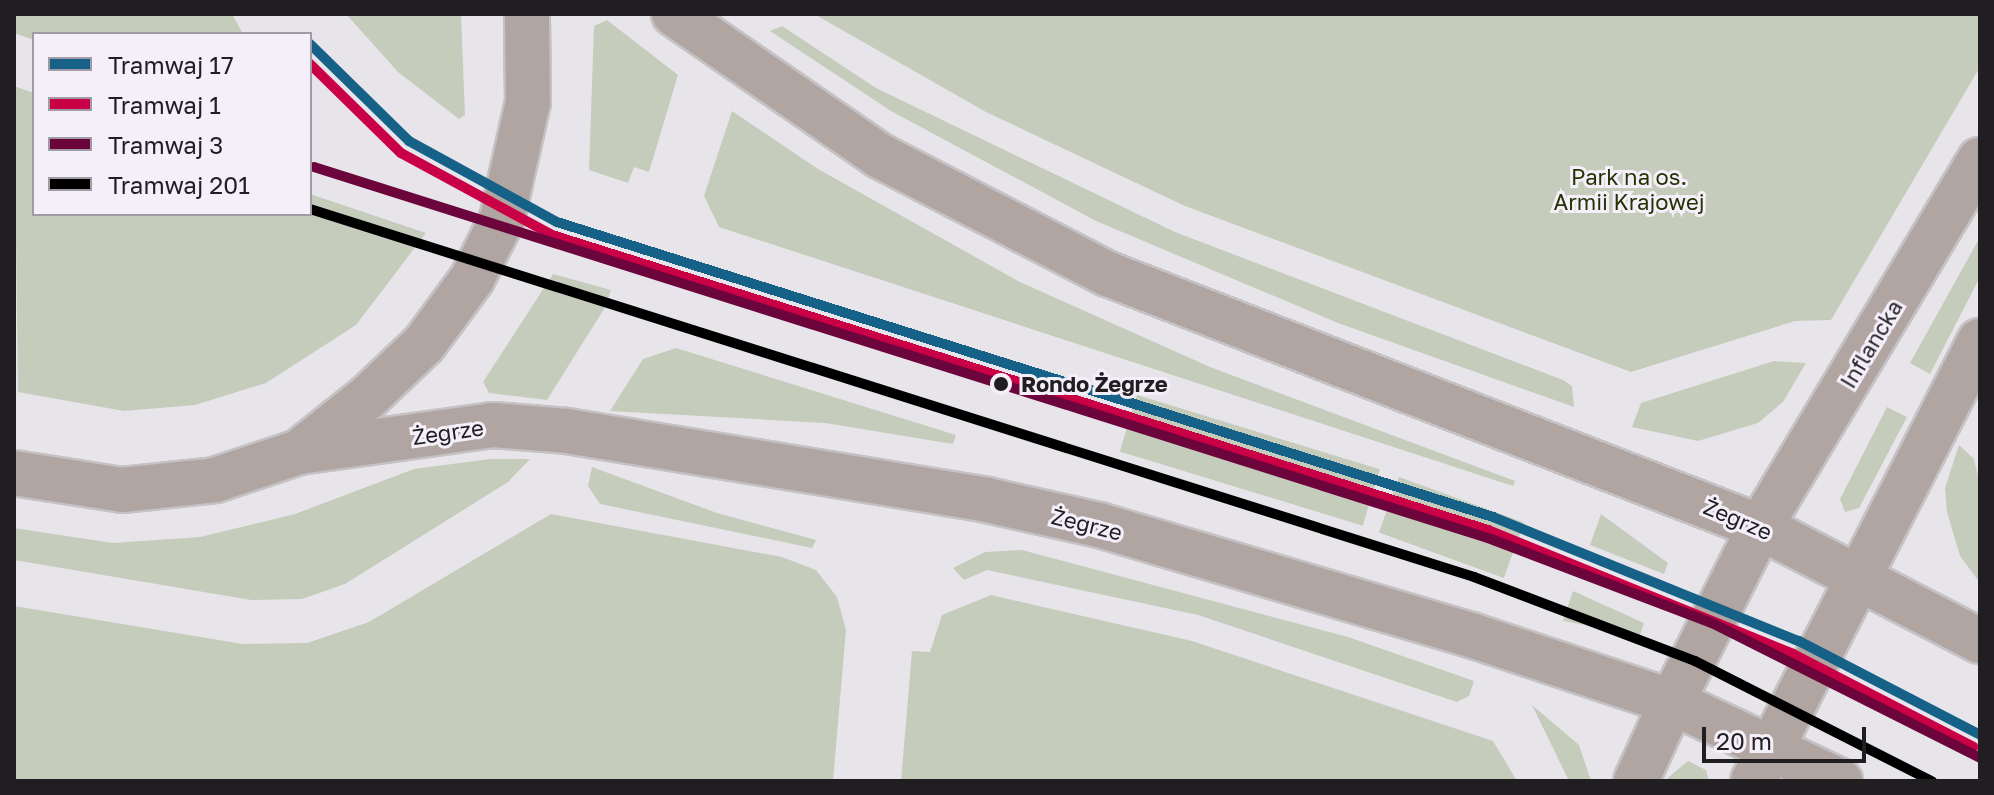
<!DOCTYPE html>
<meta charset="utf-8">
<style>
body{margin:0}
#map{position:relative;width:1994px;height:795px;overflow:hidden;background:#e8e5ea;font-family:"Golos Text",sans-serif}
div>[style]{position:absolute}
.green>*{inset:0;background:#c6ccbc;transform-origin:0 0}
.roads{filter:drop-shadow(2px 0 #c4c2c5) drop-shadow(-2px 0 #c4c2c5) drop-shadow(0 2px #c4c2c5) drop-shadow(0 -2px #c4c2c5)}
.minor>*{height:44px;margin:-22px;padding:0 22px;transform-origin:22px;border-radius:22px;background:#b1a5a1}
.tertiary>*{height:44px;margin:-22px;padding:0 22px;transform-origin:22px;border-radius:22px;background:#b1a5a1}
.tram-1>*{height:10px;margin:-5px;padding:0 5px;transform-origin:5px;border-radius:5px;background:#166187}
.tram-2>*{height:10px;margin:-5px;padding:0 5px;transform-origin:5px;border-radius:5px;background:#ca0047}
.tram-3>*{height:10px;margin:-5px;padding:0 5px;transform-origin:5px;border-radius:5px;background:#6d053d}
.tram-4>*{height:10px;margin:-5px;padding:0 5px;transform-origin:5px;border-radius:5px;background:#000}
.dots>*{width:22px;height:22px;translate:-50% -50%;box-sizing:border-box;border:4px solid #f5effa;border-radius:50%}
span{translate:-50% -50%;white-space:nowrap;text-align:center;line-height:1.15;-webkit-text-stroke:6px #f5effa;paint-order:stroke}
.park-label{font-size:22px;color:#253303}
.street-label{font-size:22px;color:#211e22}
.stop-label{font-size:22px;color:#211e22;font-weight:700}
.left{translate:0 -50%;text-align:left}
.frame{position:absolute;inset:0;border:16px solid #211e22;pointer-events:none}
.legend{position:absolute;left:32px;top:32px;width:280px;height:184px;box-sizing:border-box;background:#f5effa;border:2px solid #a09ba4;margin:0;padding:10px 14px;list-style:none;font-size:24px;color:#211e22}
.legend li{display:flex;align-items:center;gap:16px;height:40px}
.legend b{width:40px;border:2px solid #a09ba4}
.scale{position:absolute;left:1702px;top:727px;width:164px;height:36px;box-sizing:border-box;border:4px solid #211e22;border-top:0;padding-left:10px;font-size:24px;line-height:28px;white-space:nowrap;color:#211e22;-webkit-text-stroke:6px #f5effa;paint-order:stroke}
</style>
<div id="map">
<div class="green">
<i style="clip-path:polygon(14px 14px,232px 14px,243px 34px,34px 34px,34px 40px,14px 33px)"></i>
<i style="clip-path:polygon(346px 14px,461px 14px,465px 115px,459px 119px,398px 72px)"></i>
<i style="clip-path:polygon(814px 14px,1980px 14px,1980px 67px,1831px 320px,1795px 321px,1631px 372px,1185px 206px,986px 112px)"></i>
<i style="clip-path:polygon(607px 20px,678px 75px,649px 172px,634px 167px,628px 183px,589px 170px,594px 26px)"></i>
<i style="clip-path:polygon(782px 26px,876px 88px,1175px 232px,1563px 380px,1572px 386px,1574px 407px,1338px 323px,1096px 221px,891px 111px,770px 31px)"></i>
<i style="clip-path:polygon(14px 86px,34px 93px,34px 214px,310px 214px,310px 194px,426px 233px,356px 325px,266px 383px,195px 405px,124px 411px,18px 392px)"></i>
<i style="clip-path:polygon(732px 111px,818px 169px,1020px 282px,1210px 367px,1515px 481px,1513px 486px,719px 227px,704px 196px)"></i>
<i style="clip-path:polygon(1980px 237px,1980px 277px,1930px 374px,1910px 363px)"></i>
<i style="clip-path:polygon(553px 274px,611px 290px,604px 309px,547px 400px,489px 393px,483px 382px)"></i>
<i style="clip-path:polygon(676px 348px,956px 435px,953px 444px,825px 423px,610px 411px,643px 359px)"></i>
<i style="clip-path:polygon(1774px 361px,1806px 363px,1783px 402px,1758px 423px,1698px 441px,1632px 427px,1641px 403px)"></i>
<i style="left:1137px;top:395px;width:254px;height:59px;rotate:17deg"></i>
<i style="clip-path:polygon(1887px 407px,1907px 417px,1859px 508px,1845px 512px,1840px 499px)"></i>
<i style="clip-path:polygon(1959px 445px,1974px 459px,1980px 485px,1980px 583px,1960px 556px,1947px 512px,1945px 488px)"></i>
<i style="clip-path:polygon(490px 459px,530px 459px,508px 482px,345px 584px,302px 599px,251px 600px,14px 560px,14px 528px,113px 543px,200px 537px,295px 514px,414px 469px)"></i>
<i style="clip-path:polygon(592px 467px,717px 513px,816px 540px,812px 548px,600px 504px,588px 486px)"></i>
<i style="left:1399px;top:477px;width:133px;height:59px;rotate:20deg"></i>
<i style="clip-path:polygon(551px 514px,782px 557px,816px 570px,837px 597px,846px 630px,833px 781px,14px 781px,14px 606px,243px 644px,307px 643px,369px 622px)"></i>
<i style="clip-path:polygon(1601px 514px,1668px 563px,1664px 574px,1590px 545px)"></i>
<i style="clip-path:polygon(1022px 550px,1348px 637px,1474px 681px,1469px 696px,1457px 702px,1198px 615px,987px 570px,964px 580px,953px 568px,985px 552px)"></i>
<i style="clip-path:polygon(1573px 591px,1644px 623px,1640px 635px,1563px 621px)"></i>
<i style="clip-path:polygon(991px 595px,1192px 641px,1493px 741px,1517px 781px,901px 781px,912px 651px,930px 652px,942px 615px)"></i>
<i style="clip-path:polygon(1532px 705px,1579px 745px,1591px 781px,1569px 781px)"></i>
<i style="clip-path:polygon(1688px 761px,1706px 770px,1709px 781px,1664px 781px)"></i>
</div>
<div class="roads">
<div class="minor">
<i style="left:1636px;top:781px;width:87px;rotate:-65.5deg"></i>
<i style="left:1753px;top:781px;width:41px;rotate:-60.9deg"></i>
</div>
<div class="tertiary">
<i style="left:674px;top:14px;width:250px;rotate:34.6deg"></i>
<i style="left:880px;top:156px;width:257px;rotate:27.4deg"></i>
<i style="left:1108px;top:274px;width:699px;rotate:21.21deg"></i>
<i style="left:1760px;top:527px;width:248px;rotate:27.4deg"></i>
<i style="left:299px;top:452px;width:196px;rotate:-7.9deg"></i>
<i style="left:493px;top:425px;width:74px;rotate:4.6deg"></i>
<i style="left:567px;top:431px;width:426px;rotate:9.3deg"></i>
<i style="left:987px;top:500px;width:115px;rotate:12.6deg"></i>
<i style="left:1099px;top:525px;width:388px;rotate:16.5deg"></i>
<i style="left:1471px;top:635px;width:212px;rotate:18.4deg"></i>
<i style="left:1672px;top:702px;width:186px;rotate:25.2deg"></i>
<i style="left:14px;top:473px;width:109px;rotate:8.9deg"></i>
<i style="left:122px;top:490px;width:94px;rotate:-6.1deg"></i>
<i style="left:215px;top:480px;width:89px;rotate:-18.4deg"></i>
<i style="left:299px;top:452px;width:87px;rotate:-38.5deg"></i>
<i style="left:367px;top:398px;width:79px;rotate:-43.5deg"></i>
<i style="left:424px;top:344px;width:81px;rotate:-53.6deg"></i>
<i style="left:472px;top:279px;width:67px;rotate:-63.4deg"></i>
<i style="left:502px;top:219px;width:120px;rotate:-77.5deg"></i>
<i style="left:528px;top:102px;width:88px;rotate:-90.7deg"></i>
<i style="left:1672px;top:702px;width:196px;rotate:-63.3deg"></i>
<i style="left:1760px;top:527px;width:428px;rotate:-59.1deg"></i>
<i style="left:1773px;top:745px;width:454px;rotate:-62.9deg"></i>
</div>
</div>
<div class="tram-1">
<i style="left:310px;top:44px;width:139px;rotate:44.4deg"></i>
<i style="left:409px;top:141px;width:169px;rotate:28.7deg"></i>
<i style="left:557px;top:222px;width:981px;rotate:17.49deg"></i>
<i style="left:1493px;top:517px;width:330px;rotate:22.1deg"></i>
<i style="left:1799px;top:641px;width:204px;rotate:27.4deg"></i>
</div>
<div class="tram-2">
<i style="left:310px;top:64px;width:127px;rotate:44.4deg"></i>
<i style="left:401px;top:153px;width:172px;rotate:28.5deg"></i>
<i style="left:552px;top:235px;width:981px;rotate:17.49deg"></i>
<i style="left:1488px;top:530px;width:329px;rotate:22.1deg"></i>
<i style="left:1793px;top:654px;width:203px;rotate:27.2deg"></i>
</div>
<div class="tram-3">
<i style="left:314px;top:167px;width:1231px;rotate:17.54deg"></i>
<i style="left:1488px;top:538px;width:240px;rotate:20.8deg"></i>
<i style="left:1712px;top:623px;width:300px;rotate:26.7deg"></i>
</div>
<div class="tram-4">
<i style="left:310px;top:209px;width:1221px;rotate:17.54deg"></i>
<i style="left:1474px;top:577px;width:236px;rotate:20.8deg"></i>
<i style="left:1695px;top:661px;width:266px;rotate:26.9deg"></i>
</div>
<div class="dots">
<i style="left:1001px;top:384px;background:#211e22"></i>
</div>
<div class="park-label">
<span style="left:1629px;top:189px">Park na os.<br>Armii Krajowej</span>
</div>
<div class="street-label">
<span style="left:1871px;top:344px;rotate:-59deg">Inflancka</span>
<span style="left:448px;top:432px;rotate:-8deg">Żegrze</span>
<span style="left:1738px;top:519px;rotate:23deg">Żegrze</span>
<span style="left:1087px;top:524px;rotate:14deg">Żegrze</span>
</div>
<div class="stop-label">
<span class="left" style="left:1021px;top:384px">Rondo Żegrze</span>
</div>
<div class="frame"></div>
<ul class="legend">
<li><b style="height:10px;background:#166187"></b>Tramwaj 17</li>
<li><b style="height:10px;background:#ca0047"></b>Tramwaj 1</li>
<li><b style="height:10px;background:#6d053d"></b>Tramwaj 3</li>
<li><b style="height:10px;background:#000"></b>Tramwaj 201</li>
</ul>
<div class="scale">20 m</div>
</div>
